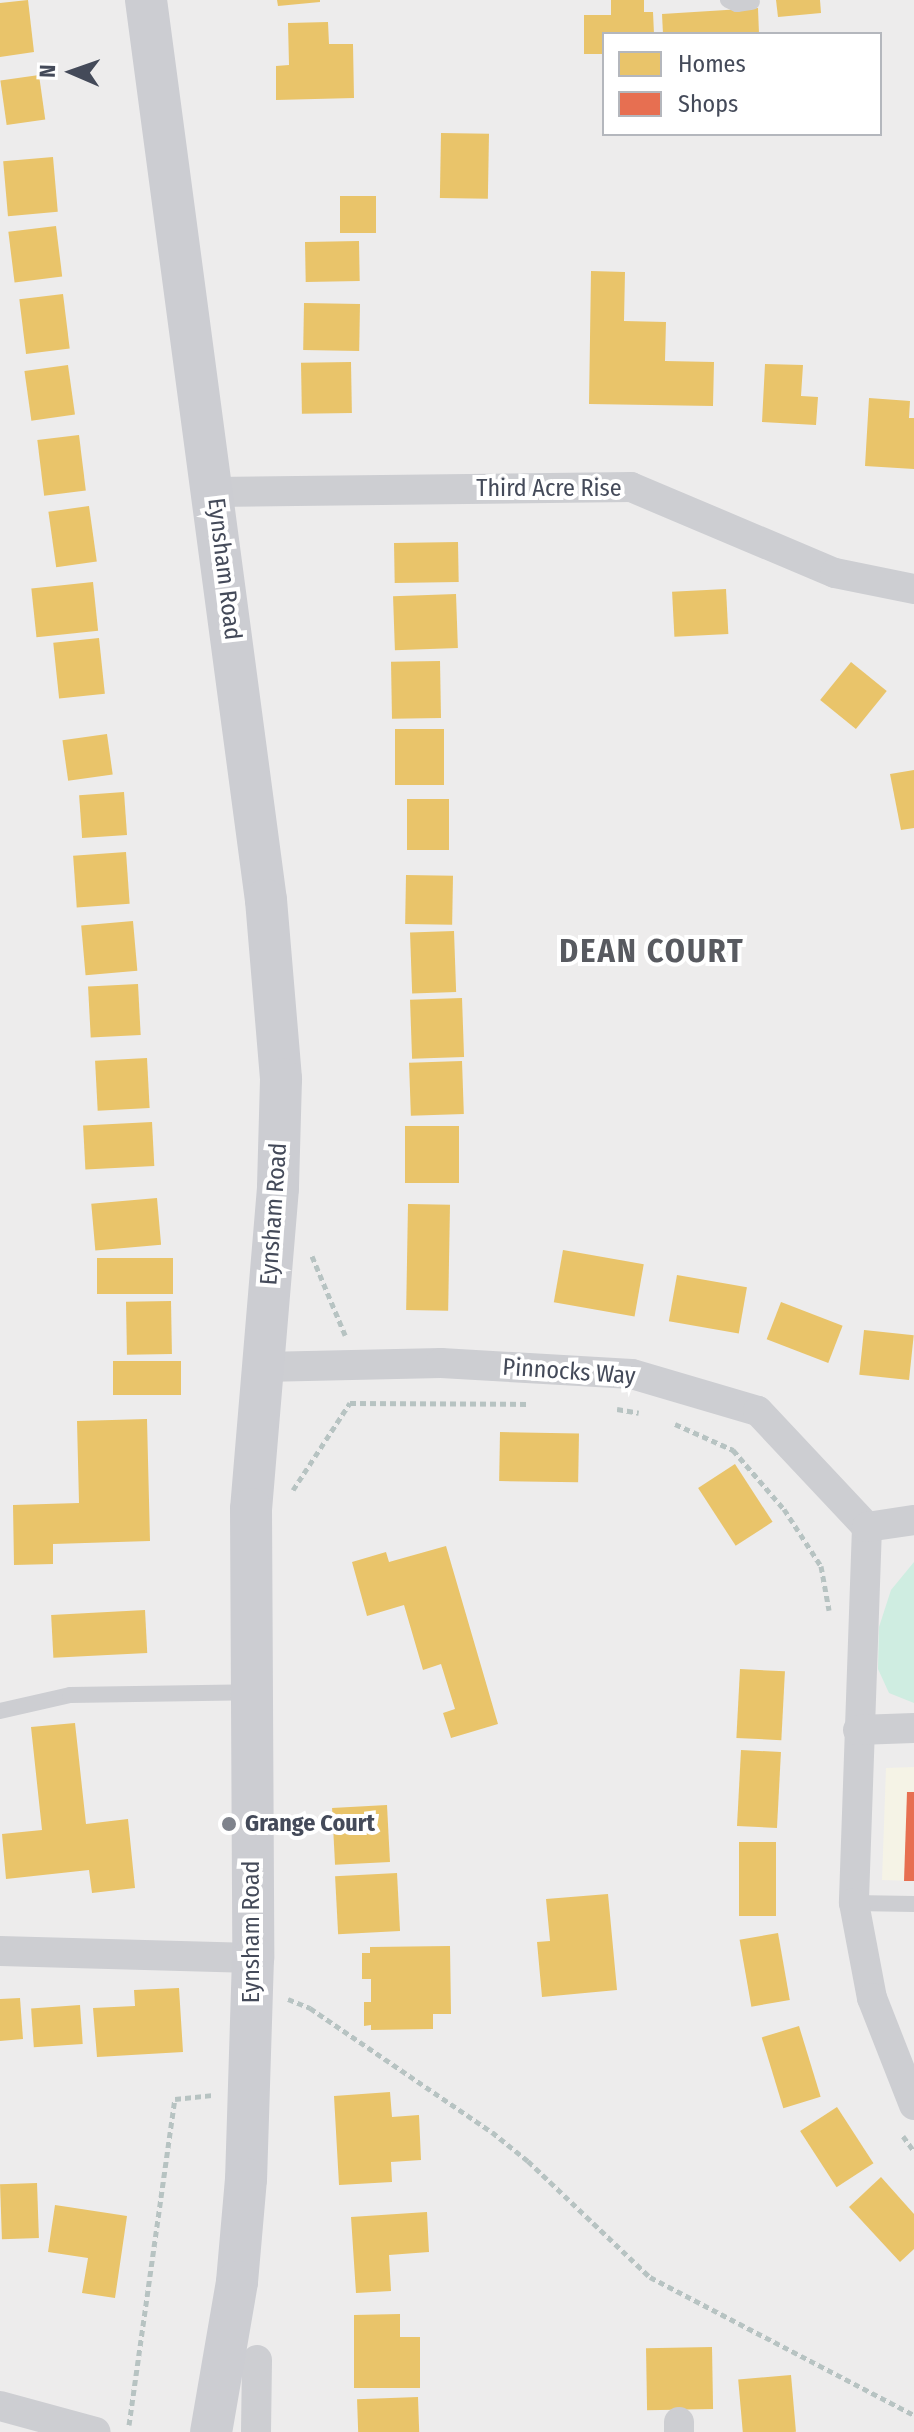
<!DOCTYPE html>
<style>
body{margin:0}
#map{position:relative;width:914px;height:2432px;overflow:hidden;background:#edecec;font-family:"Fira Sans Condensed",sans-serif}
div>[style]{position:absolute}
.commercial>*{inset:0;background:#f5f3e6}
.green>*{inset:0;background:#cfede1}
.homes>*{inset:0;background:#e9c46a;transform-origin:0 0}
.shops>*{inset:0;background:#e76f51}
.path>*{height:5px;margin-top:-2.5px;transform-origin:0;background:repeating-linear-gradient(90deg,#b7c3c2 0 6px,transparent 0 10px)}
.lane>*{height:16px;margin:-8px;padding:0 8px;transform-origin:8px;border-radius:8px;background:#cdced2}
.street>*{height:30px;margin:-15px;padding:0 15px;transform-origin:15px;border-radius:15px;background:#cdced2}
.secondary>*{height:42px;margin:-21px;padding:0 21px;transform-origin:21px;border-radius:21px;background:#cccdd2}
.dots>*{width:22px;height:22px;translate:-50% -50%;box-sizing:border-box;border:4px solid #fff;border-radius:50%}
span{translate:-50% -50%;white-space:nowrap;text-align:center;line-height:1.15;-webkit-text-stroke:8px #fff;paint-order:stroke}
.street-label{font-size:24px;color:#444a59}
.poi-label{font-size:24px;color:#444a59;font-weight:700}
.left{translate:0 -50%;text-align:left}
.district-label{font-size:32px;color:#585a60;font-weight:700;letter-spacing:2px}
.legend{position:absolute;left:602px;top:32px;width:280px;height:104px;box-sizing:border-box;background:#fff;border:2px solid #b4b7bd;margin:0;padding:10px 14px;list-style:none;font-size:24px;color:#444a59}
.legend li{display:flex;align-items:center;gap:16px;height:40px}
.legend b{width:40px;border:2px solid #b4b7bd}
.north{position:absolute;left:32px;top:32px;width:80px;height:80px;-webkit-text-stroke:6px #fff;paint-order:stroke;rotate:272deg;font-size:22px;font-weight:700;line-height:32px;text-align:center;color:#444a59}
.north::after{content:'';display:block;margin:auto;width:28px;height:36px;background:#444a59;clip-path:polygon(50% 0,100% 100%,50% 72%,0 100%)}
</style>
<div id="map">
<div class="commercial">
<i style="clip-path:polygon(914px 1767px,914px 1881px,882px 1880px,886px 1768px)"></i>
</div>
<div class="green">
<i style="clip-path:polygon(914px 1562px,914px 1703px,889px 1693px,878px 1669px,879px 1627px,891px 1590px)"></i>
</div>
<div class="homes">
<i style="clip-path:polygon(28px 0,34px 52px,0 57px,0 3px)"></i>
<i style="clip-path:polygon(277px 0,320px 0,320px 2px,278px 6px)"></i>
<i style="clip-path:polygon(611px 0,644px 0,644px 12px,653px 12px,654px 34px,604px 34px,604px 54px,584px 54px,584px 15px,611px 15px)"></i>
<i style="clip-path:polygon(776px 0,820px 0,821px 13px,778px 17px)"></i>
<i style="clip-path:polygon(758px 8px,759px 34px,663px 34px,662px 14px)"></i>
<i style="clip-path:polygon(328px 22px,329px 44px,353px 44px,354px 98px,276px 100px,276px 66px,289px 65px,288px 23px)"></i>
<i style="left:39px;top:75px;width:45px;height:39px;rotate:82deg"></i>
<i style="left:441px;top:133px;width:48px;height:65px;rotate:1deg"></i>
<i style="left:53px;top:157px;width:55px;height:50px;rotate:85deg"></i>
<i style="left:340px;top:196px;width:36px;height:37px"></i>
<i style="left:56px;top:226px;width:51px;height:48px;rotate:83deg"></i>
<i style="left:359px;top:241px;width:40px;height:54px;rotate:89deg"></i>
<i style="clip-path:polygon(591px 271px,625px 272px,624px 321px,666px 322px,665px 361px,714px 362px,713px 406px,589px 404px)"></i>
<i style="left:63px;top:294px;width:55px;height:44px;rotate:83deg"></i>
<i style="left:304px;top:303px;width:56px;height:47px;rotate:1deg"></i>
<i style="left:351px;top:362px;width:51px;height:50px;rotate:89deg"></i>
<i style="clip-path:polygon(765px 364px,803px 365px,801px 396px,818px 397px,816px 425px,762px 422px)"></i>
<i style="left:68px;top:365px;width:50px;height:44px;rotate:82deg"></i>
<i style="clip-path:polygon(869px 398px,910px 401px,909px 418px,914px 418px,914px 469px,865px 466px)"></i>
<i style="left:79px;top:435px;width:56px;height:42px;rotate:83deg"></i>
<i style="left:89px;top:506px;width:56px;height:41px;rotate:82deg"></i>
<i style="left:458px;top:542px;width:40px;height:64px;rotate:89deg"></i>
<i style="left:93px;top:582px;width:49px;height:62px;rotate:84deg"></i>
<i style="left:726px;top:589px;width:45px;height:54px;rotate:87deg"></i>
<i style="left:456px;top:594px;width:54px;height:63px;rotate:88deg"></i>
<i style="left:99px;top:638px;width:56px;height:46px;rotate:84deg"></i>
<i style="left:440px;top:661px;width:57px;height:49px;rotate:89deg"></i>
<i style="left:851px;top:662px;width:46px;height:49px;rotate:39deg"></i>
<i style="left:395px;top:729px;width:49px;height:56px"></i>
<i style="left:107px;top:734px;width:41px;height:45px;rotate:82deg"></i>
<i style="clip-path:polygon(914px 770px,914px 828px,901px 830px,890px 774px)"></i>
<i style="left:124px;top:792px;width:43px;height:45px;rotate:86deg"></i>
<i style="left:407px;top:799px;width:42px;height:51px"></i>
<i style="left:126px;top:852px;width:52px;height:53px;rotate:86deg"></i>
<i style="left:406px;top:875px;width:47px;height:49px;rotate:1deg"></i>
<i style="left:133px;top:921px;width:50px;height:52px;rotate:85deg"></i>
<i style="left:454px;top:931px;width:61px;height:44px;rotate:88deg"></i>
<i style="left:138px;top:984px;width:51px;height:50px;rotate:87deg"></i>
<i style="left:462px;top:998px;width:59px;height:52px;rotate:88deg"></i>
<i style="left:147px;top:1058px;width:50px;height:52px;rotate:87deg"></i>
<i style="left:462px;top:1061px;width:53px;height:53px;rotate:88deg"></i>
<i style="left:152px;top:1122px;width:44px;height:69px;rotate:87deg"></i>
<i style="left:459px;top:1126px;width:57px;height:54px;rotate:90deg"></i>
<i style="left:157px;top:1198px;width:47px;height:66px;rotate:85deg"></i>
<i style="left:408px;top:1204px;width:42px;height:106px;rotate:1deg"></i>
<i style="left:563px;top:1250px;width:82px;height:53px;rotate:10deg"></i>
<i style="left:173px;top:1258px;width:36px;height:76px;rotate:90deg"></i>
<i style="left:677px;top:1275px;width:71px;height:47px;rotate:10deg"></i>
<i style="left:171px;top:1301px;width:53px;height:45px;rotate:89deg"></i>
<i style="left:781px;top:1302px;width:66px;height:40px;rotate:21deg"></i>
<i style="left:864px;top:1330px;width:50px;height:45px;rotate:6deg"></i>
<i style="left:181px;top:1361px;width:34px;height:68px;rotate:90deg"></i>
<i style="clip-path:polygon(147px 1419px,150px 1541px,53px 1544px,53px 1564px,14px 1565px,13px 1505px,79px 1503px,77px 1421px)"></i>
<i style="left:500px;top:1432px;width:79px;height:49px;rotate:1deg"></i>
<i style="left:735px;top:1464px;width:69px;height:44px;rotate:57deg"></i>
<i style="clip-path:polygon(446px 1546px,498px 1724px,451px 1738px,443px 1713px,455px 1709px,441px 1664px,423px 1670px,404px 1605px,367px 1616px,352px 1562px,386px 1552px,389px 1562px)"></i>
<i style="left:145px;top:1610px;width:43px;height:94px;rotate:87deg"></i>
<i style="left:740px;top:1669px;width:45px;height:69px;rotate:3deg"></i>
<i style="clip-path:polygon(75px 1723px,86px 1824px,128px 1819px,135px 1888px,92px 1893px,89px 1870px,6px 1879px,2px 1834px,42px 1830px,31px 1727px)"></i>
<i style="left:741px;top:1750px;width:40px;height:76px;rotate:3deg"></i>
<i style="left:387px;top:1805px;width:57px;height:55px;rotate:87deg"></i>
<i style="left:739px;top:1842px;width:37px;height:74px"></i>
<i style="left:397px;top:1873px;width:58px;height:62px;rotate:87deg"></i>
<i style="clip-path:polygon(608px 1894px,617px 1990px,542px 1997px,537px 1942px,550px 1941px,546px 1899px)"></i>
<i style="left:778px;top:1933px;width:68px;height:39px;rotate:80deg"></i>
<i style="clip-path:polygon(450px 1946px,451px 2014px,433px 2014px,433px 2029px,371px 2030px,371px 2025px,364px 2026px,364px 2002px,371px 2002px,371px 1979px,362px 1979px,362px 1953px,370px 1953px,370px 1947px)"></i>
<i style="clip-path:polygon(179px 1988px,183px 2052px,97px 2057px,93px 2008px,135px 2006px,134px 1990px)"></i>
<i style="clip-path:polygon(20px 1998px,23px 2039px,0 2041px,0 1999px)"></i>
<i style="left:80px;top:2005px;width:39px;height:49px;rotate:86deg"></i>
<i style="left:799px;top:2026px;width:74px;height:39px;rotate:73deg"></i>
<i style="clip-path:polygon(390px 2092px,392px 2117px,419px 2115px,421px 2160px,391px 2162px,392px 2182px,339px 2185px,334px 2096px)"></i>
<i style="left:837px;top:2107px;width:67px;height:44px;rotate:57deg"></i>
<i style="clip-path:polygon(881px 2177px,914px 2214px,914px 2249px,900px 2262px,849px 2207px)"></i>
<i style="left:37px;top:2183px;width:55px;height:37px;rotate:88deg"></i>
<i style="clip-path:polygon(55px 2205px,127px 2216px,115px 2298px,82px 2293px,88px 2258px,48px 2252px)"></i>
<i style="clip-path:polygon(427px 2212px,429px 2252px,389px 2255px,391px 2291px,356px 2293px,351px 2217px)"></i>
<i style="clip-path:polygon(400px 2314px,400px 2337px,420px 2337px,420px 2388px,354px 2388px,354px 2315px)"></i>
<i style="left:712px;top:2347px;width:62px;height:66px;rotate:89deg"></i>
<i style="left:791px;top:2375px;width:57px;height:53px;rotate:85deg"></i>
<i style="left:418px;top:2397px;width:35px;height:61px;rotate:88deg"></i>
</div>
<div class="shops">
<i style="clip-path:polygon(907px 1792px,914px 1792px,914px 1881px,904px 1881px)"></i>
</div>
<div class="path">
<i style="left:312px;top:1256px;width:86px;rotate:67.3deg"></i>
<i style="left:617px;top:1409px;width:22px;rotate:10deg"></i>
<i style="left:675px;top:1424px;width:64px;rotate:24.1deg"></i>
<i style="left:733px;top:1450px;width:78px;rotate:49.2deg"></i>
<i style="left:784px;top:1509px;width:68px;rotate:57deg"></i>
<i style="left:821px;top:1566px;width:45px;rotate:79.7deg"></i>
<i style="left:293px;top:1490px;width:104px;rotate:-56.8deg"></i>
<i style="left:350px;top:1403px;width:178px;rotate:0.3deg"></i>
<i style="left:288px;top:1999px;width:24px;rotate:22deg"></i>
<i style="left:310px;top:2008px;width:220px;rotate:34.3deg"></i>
<i style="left:492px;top:2132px;width:46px;rotate:38.9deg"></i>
<i style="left:528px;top:2161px;width:168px;rotate:43.6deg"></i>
<i style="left:650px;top:2277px;width:298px;rotate:27.6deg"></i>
<i style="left:903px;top:2136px;width:19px;rotate:54deg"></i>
<i style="left:129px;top:2425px;width:329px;rotate:-82deg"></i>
<i style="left:175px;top:2099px;width:37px;rotate:-6deg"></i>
</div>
<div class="lane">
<i style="left:728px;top:0;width:10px;rotate:24deg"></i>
<i style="left:737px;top:4px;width:15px;rotate:-8deg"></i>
<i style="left:0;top:1711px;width:72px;rotate:-12.9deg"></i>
<i style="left:70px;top:1695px;width:181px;rotate:-0.9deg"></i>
<i style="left:854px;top:1903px;width:60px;rotate:1deg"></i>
</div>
<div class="street">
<i style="left:214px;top:492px;width:417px;rotate:-0.7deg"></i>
<i style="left:631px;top:487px;width:221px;rotate:22.9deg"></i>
<i style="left:835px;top:573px;width:81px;rotate:11.4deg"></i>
<i style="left:263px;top:1367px;width:178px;rotate:-1.3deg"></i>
<i style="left:441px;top:1363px;width:191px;rotate:3.3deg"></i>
<i style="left:632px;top:1374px;width:131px;rotate:16.4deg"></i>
<i style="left:758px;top:1411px;width:159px;rotate:46.8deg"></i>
<i style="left:867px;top:1527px;width:376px;rotate:92deg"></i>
<i style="left:854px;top:1903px;width:97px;rotate:79.3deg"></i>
<i style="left:872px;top:1998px;width:115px;rotate:68.6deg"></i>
<i style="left:867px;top:1527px;width:48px;rotate:-8.5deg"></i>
<i style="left:858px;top:1730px;width:56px;rotate:-2deg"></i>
<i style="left:0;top:1951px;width:253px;rotate:1.6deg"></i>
<i style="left:0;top:2406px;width:99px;rotate:15.2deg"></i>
<i style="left:679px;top:2422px;width:10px;rotate:90deg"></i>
<i style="left:256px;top:2432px;width:72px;rotate:-89.2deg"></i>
</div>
<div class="secondary">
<i style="left:146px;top:0;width:908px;rotate:82.41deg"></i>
<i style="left:266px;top:900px;width:180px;rotate:85.2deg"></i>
<i style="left:281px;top:1079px;width:109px;rotate:91.6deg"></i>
<i style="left:278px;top:1188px;width:322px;rotate:94.8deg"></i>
<i style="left:251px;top:1509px;width:449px;rotate:89.7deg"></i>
<i style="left:253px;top:1958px;width:221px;rotate:91.8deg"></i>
<i style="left:246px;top:2179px;width:103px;rotate:95deg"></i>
<i style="left:237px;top:2282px;width:152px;rotate:99.8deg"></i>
</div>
<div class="dots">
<i style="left:229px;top:1824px;background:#7f838c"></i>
</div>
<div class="street-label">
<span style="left:549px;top:489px">Third Acre Rise</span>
<span style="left:224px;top:569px;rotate:83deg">Eynsham Road</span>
<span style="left:274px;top:1214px;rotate:-86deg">Eynsham Road</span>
<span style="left:569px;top:1372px;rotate:4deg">Pinnocks Way</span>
<span style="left:252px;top:1932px;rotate:-90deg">Eynsham Road</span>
</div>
<div class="poi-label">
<span class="left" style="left:245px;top:1824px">Grange Court</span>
</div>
<div class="district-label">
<span style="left:652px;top:951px">DEAN COURT</span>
</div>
<ul class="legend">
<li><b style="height:22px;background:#e9c46a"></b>Homes</li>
<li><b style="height:22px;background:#e76f51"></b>Shops</li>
</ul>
<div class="north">N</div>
</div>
